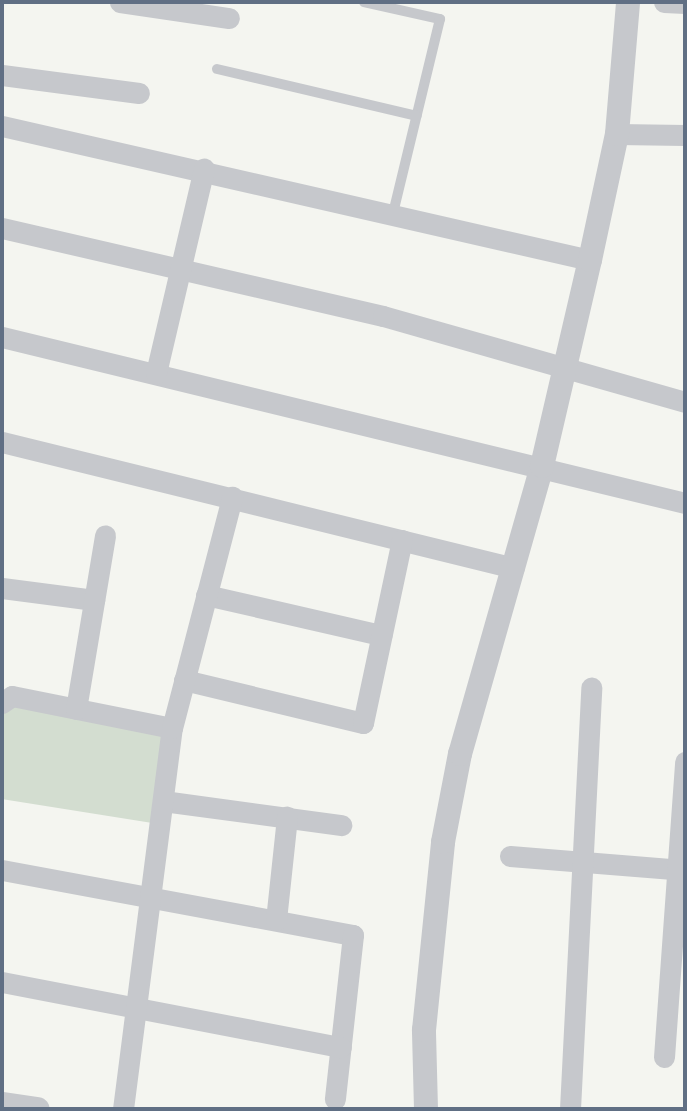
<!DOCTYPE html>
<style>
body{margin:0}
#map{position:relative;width:687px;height:1111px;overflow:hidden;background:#f4f5f0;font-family:"Nunito Sans",sans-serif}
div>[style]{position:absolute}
.green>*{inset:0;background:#d3ddd0;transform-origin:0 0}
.service>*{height:10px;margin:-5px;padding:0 5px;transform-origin:5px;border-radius:5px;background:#c6c8cc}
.minor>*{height:21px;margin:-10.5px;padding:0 10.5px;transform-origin:10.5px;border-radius:10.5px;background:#c6c8cc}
.tertiary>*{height:24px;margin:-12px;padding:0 12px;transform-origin:12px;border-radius:12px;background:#c6c8cc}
span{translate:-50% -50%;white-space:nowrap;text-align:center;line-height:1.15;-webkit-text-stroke:7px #fff;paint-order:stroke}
.frame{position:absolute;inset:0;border:4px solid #606f84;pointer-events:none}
</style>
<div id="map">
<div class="green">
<i style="left:2px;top:703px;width:172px;height:95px;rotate:9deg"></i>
</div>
<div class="service">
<i style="left:364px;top:2px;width:78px;rotate:12.6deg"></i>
<i style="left:440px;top:19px;width:201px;rotate:103.6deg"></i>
<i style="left:217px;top:69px;width:205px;rotate:13.2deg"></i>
</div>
<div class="minor">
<i style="left:120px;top:2px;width:110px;rotate:8.4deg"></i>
<i style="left:664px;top:2px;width:21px;rotate:3deg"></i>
<i style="left:2px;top:75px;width:138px;rotate:7.5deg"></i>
<i style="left:2px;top:126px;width:603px;rotate:12.84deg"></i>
<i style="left:617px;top:134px;width:68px;rotate:0.8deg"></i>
<i style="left:2px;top:228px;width:391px;rotate:13deg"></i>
<i style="left:383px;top:316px;width:314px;rotate:15.9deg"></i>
<i style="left:2px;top:337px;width:703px;rotate:13.66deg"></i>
<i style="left:156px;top:373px;width:210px;rotate:-76.8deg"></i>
<i style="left:2px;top:442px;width:527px;rotate:13.83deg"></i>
<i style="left:2px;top:588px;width:93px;rotate:7.4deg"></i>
<i style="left:206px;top:595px;width:180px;rotate:12.9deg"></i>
<i style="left:184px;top:680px;width:184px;rotate:13.5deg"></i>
<i style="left:363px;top:723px;width:187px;rotate:-78deg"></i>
<i style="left:2px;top:703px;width:12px;rotate:-35deg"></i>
<i style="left:12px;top:696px;width:163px;rotate:11.3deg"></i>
<i style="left:76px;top:709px;width:176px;rotate:-80.5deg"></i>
<i style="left:163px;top:801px;width:180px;rotate:7.7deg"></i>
<i style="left:510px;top:856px;width:176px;rotate:4.6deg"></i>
<i style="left:2px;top:870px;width:357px;rotate:10.5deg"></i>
<i style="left:353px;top:935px;width:165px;rotate:96.3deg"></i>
<i style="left:276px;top:920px;width:104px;rotate:-83.9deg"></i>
<i style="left:2px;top:982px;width:345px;rotate:10.9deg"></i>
<i style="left:664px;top:1057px;width:296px;rotate:-85.9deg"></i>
<i style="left:123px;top:1109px;width:384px;rotate:-82.7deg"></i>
<i style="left:172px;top:728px;width:239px;rotate:-75.4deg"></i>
<i style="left:570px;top:1109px;width:422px;rotate:-87.1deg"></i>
</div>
<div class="tertiary">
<i style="left:2px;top:1104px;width:36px;rotate:8deg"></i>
<i style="left:426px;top:1109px;width:79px;rotate:-91.5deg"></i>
<i style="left:424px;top:1030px;width:189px;rotate:-84.2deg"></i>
<i style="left:443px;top:842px;width:90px;rotate:-79.1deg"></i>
<i style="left:460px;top:754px;width:299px;rotate:-74.1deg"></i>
<i style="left:542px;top:466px;width:212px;rotate:-76.9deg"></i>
<i style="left:590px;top:260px;width:129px;rotate:-77.9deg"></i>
<i style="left:617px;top:134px;width:132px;rotate:-85.2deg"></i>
</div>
<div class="frame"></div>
</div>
